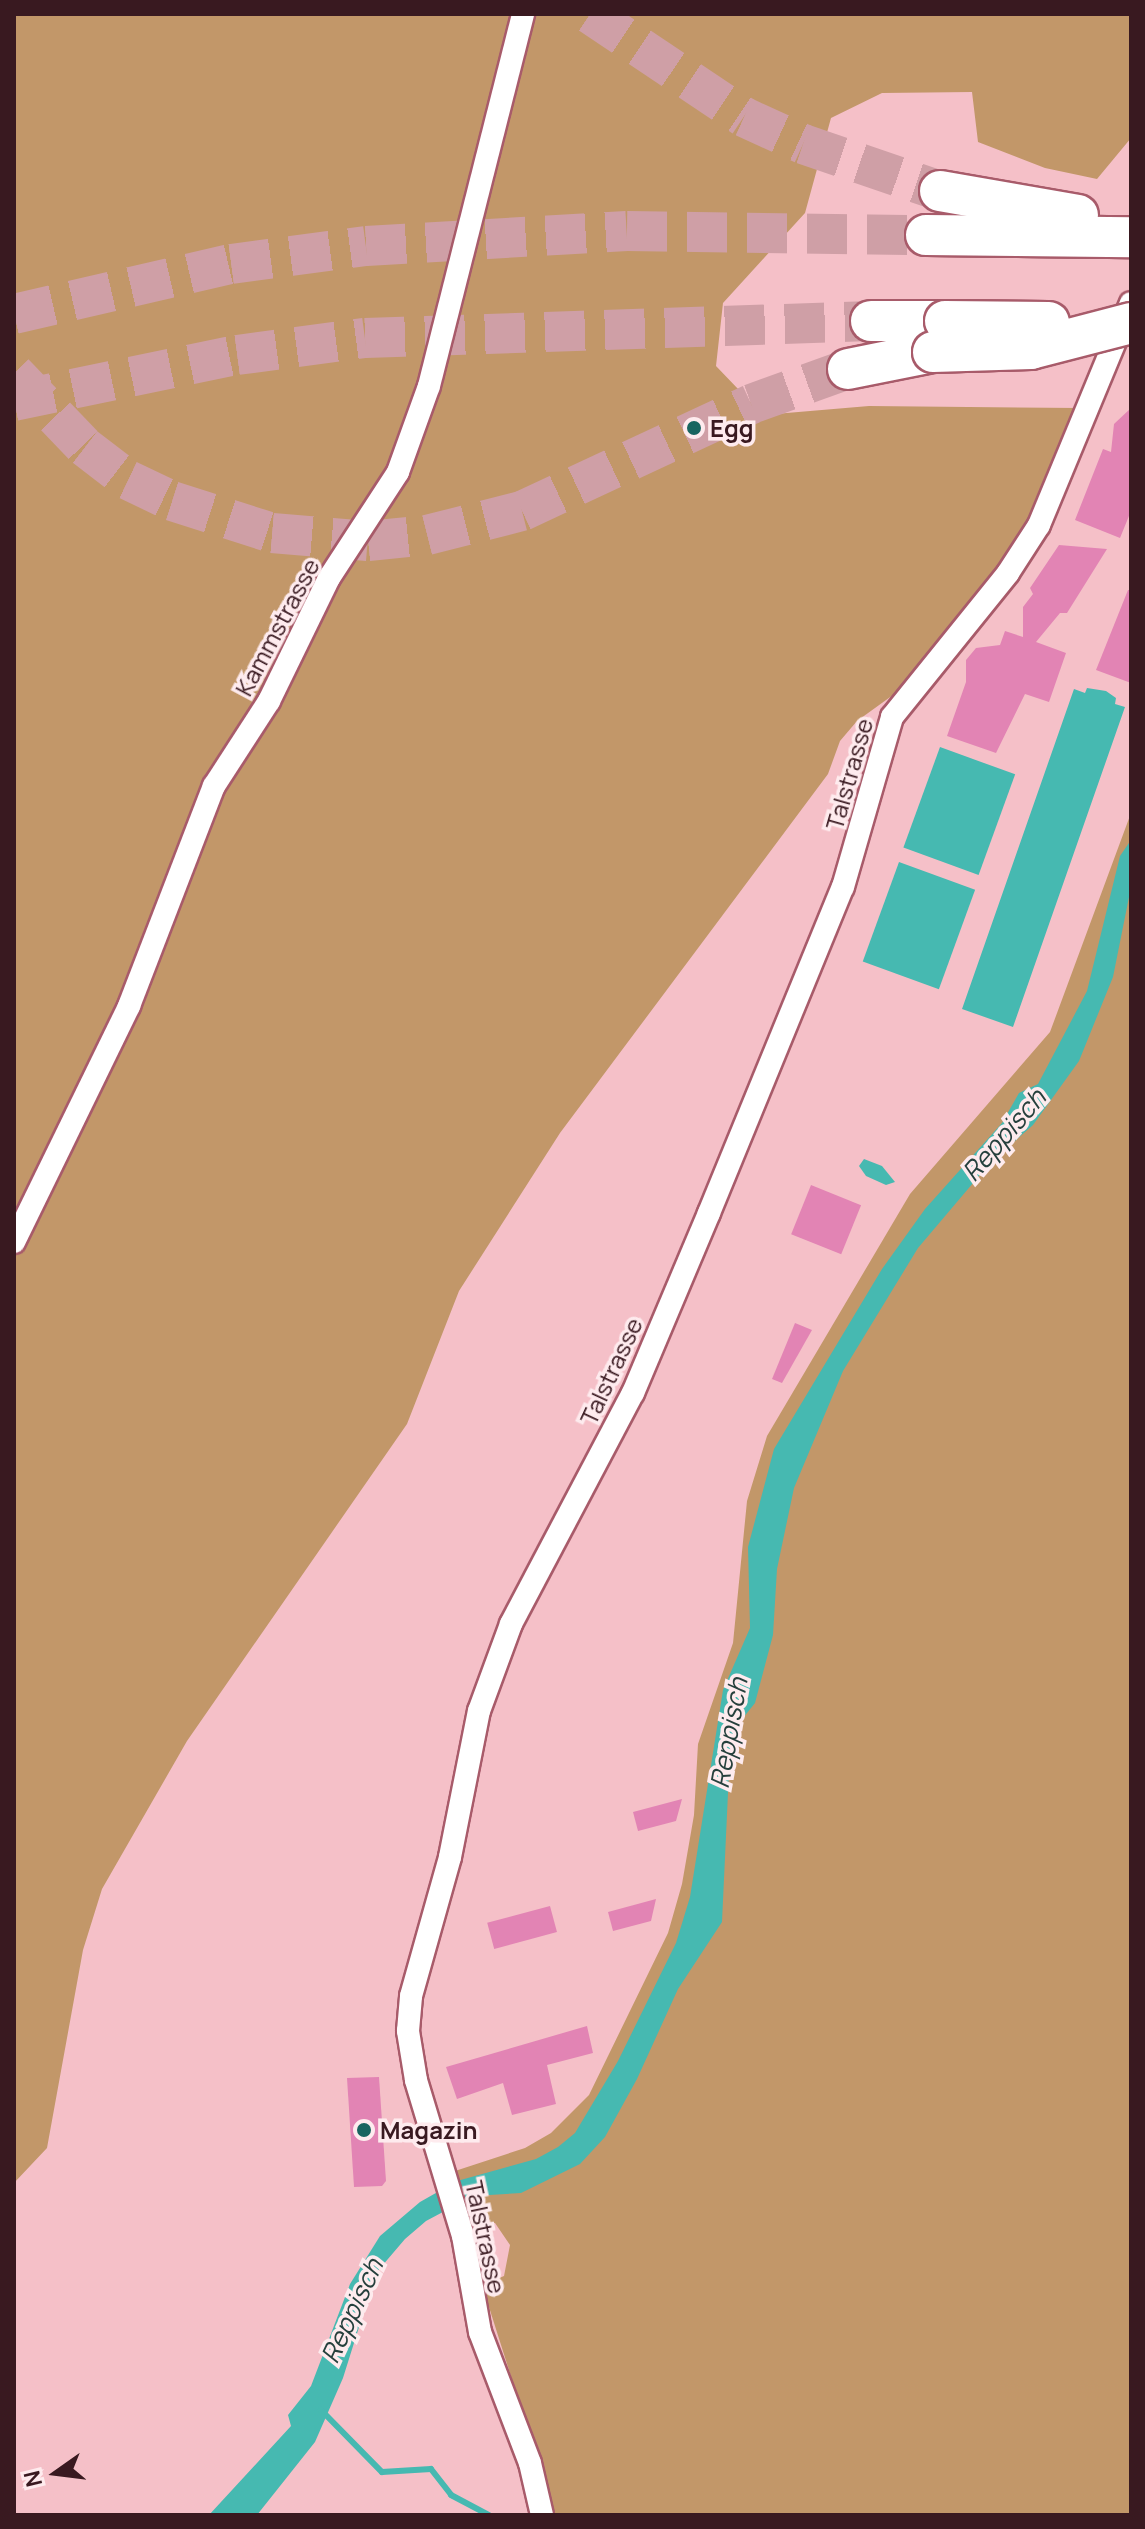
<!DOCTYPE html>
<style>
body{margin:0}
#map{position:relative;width:1145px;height:2529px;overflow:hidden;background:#f5c0c8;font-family:Manrope,sans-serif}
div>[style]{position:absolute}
.green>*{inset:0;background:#c29769}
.water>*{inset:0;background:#46b9b1;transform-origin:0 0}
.stream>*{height:6px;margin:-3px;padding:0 3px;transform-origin:3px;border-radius:3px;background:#46b9b1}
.building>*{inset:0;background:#e284b4;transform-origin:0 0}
.highway-tunnel>*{height:40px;margin-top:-20px;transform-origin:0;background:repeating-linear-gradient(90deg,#cf9fa6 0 40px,transparent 0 60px)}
.roads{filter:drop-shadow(2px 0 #a85b6a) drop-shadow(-2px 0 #a85b6a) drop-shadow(0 2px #a85b6a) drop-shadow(0 -2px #a85b6a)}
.street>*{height:22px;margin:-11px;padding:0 11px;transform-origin:11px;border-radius:11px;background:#fff}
.highway>*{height:40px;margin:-20px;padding:0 20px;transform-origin:20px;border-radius:20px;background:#fff}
.bridges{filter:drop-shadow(2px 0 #a85b6a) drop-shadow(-2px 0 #a85b6a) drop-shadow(0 2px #a85b6a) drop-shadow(0 -2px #a85b6a)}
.highway-bridge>*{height:40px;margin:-20px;padding:0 20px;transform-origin:20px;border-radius:20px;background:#fff}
.dots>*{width:22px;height:22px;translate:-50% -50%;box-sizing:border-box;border:4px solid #feebee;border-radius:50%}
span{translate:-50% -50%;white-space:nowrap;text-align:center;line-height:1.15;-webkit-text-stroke:7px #feebee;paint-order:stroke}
.poi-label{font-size:24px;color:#391920;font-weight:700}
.left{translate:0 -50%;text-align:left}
.street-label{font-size:24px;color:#391920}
.water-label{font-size:26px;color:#26403d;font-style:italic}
.frame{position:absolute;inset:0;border:16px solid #391920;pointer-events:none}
.north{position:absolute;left:16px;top:2433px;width:80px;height:80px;-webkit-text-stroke:6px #feebee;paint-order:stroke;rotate:256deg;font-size:22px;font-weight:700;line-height:32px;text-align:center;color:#391920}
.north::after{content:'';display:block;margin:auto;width:28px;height:36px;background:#391920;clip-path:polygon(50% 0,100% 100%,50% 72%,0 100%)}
</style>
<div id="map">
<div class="green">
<i style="clip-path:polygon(14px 14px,1131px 14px,1131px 138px,1097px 179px,1045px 168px,978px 142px,972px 92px,882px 93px,831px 118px,805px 213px,723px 303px,716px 366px,763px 415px,869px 406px,1079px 408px,1040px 498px,1000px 566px,893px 695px,857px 721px,840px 741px,828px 774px,560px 1133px,459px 1291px,407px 1424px,187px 1741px,102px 1889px,83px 1950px,47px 2148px,14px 2183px)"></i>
<i style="clip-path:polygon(1131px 813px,1131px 2515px,555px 2515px,482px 2285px,504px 2276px,510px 2245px,495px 2223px,467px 2219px,455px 2171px,525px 2148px,551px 2133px,589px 2095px,668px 1933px,682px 1884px,694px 1815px,698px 1744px,733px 1643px,747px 1501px,767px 1436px,910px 1194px,1050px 1032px)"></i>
</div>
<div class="water">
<i style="clip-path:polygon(1087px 688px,1106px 691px,1116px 698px,1115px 704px,1125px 707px,1013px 1027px,962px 1009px,1074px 689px,1085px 693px)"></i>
<i style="left:940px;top:747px;width:80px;height:107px;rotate:20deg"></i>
<i style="clip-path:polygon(1131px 840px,1131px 887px,1113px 977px,1079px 1061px,1033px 1125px,990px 1163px,918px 1248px,843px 1371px,794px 1488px,777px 1569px,773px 1635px,755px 1703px,739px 1723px,730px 1750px,722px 1922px,678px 1989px,637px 2079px,605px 2137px,580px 2164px,521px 2193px,473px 2196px,426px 2221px,405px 2239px,376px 2273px,343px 2378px,315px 2442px,257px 2515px,209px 2515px,291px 2426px,288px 2415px,311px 2386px,350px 2284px,380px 2236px,420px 2202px,457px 2181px,536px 2159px,558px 2147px,575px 2133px,618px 2061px,676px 1943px,690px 1897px,723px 1690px,750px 1628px,748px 1547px,774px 1449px,882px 1269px,925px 1209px,1002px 1123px,1019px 1093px,1038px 1084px,1087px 991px,1120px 856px)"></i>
<i style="left:899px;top:862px;width:81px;height:106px;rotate:20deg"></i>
<i style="clip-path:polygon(864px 1159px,882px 1166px,895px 1182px,886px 1185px,866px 1176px,859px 1166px)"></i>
</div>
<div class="stream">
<i style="left:321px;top:2410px;width:87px;rotate:45.5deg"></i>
<i style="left:382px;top:2472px;width:49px;rotate:-3.5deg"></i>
<i style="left:431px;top:2469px;width:33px;rotate:52deg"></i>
<i style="left:451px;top:2495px;width:43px;rotate:27.8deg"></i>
</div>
<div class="building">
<i style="clip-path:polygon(1131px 408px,1131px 511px,1120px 538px,1075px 520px,1103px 449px,1111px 452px,1114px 424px)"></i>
<i style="clip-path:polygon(1059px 545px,1107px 549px,1067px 613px,1060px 613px,1036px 642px,1066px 653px,1049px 702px,1025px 694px,996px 753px,947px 736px,966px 682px,966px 660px,976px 648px,1000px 645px,1005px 631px,1023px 637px,1023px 607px,1033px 594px,1030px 588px)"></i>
<i style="clip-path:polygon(1128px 590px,1131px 590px,1131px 683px,1096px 670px)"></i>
<i style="left:811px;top:1185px;width:54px;height:53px;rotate:22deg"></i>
<i style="clip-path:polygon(795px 1323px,812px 1330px,782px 1383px,772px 1379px)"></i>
<i style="clip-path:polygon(682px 1799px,676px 1821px,638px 1831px,633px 1812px)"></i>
<i style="clip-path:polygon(656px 1899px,651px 1921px,613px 1931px,608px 1912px)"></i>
<i style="left:550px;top:1906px;width:27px;height:65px;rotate:75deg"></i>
<i style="clip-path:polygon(587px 2026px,593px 2053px,547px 2065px,556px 2104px,512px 2115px,503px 2083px,457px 2099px,446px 2067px)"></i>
<i style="clip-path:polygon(379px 2077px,386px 2181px,382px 2186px,354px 2187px,347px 2078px)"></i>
</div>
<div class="highway-tunnel">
<i style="left:590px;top:14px;width:185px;rotate:33.8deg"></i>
<i style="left:744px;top:117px;width:65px;rotate:24.6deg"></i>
<i style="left:803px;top:144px;width:145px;rotate:18.9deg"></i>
<i style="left:14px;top:314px;width:223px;rotate:-13deg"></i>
<i style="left:231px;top:264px;width:136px;rotate:-7.6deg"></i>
<i style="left:366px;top:246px;width:261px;rotate:-3.3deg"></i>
<i style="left:627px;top:231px;width:299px;rotate:0.8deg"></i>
<i style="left:14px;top:373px;width:103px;rotate:46.2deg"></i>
<i style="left:85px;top:447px;width:54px;rotate:37.5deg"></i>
<i style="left:128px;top:480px;width:49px;rotate:25.5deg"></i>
<i style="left:172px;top:501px;width:105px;rotate:17.7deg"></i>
<i style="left:272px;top:533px;width:96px;rotate:4.8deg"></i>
<i style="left:368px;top:541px;width:59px;rotate:-5.8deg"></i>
<i style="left:427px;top:535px;width:98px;rotate:-14.2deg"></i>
<i style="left:522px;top:511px;width:253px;rotate:-25deg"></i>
<i style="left:751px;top:404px;width:103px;rotate:-19.8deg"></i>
<i style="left:14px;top:401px;width:228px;rotate:-11.7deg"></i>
<i style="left:237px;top:355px;width:129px;rotate:-7.6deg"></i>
<i style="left:365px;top:338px;width:506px;rotate:-1.92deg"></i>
</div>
<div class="roads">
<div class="street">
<i style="left:14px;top:1242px;width:263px;rotate:-64deg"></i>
<i style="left:129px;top:1006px;width:236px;rotate:-68.9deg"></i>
<i style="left:214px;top:786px;width:101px;rotate:-57.1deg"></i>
<i style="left:269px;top:701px;width:137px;rotate:-64deg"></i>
<i style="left:329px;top:578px;width:126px;rotate:-56.9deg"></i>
<i style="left:398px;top:472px;width:91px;rotate:-70.2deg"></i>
<i style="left:429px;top:386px;width:384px;rotate:-75.8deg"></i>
<i style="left:542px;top:2515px;width:53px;rotate:-103deg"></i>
<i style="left:530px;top:2463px;width:140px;rotate:-110.9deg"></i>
<i style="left:480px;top:2332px;width:97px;rotate:-100deg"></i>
<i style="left:463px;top:2236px;width:163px;rotate:-106.8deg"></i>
<i style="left:416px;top:2080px;width:50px;rotate:-99.3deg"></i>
<i style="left:408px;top:2031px;width:35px;rotate:-85deg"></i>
<i style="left:411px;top:1996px;width:144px;rotate:-74.3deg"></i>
<i style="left:450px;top:1857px;width:149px;rotate:-78.8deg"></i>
<i style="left:479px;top:1711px;width:93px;rotate:-69.8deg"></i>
<i style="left:511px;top:1624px;width:261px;rotate:-62.2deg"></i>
<i style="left:633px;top:1393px;width:195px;rotate:-67.1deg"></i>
<i style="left:709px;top:1213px;width:352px;rotate:-67.7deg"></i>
<i style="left:843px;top:887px;width:177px;rotate:-73.9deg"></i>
<i style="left:892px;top:717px;width:185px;rotate:-51.1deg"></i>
<i style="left:1008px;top:573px;width:57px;rotate:-57.1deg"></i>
<i style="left:1039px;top:525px;width:240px;rotate:-67.5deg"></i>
</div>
<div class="highway">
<i style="left:940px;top:191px;width:140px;rotate:9.9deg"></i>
<i style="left:926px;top:235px;width:205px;rotate:0.6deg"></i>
<i style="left:871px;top:321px;width:74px"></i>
<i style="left:848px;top:369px;width:87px;rotate:-11.3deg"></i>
</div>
</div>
<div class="bridges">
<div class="highway-bridge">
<i style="left:945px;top:321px;width:104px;rotate:0.6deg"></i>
<i style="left:933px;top:352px;width:98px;rotate:-1.8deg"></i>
<i style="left:1031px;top:349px;width:103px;rotate:-14.6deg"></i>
</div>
</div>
<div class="dots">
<i style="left:694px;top:428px;background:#196560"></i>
<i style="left:364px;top:2130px;background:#196560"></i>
</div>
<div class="poi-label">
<span class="left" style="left:710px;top:428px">Egg</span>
<span class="left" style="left:380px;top:2130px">Magazin</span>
</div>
<div class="street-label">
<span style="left:277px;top:627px;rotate:-62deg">Kammstrasse</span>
<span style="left:849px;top:774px;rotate:-74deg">Talstrasse</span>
<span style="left:611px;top:1371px;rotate:-65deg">Talstrasse</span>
<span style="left:486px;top:2237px;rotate:78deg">Talstrasse</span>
</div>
<div class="water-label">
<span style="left:1004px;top:1135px;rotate:-49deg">Reppisch</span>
<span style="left:729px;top:1733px;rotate:-80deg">Reppisch</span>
<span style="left:352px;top:2311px;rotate:-65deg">Reppisch</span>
</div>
<div class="frame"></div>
<div class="north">N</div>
</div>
